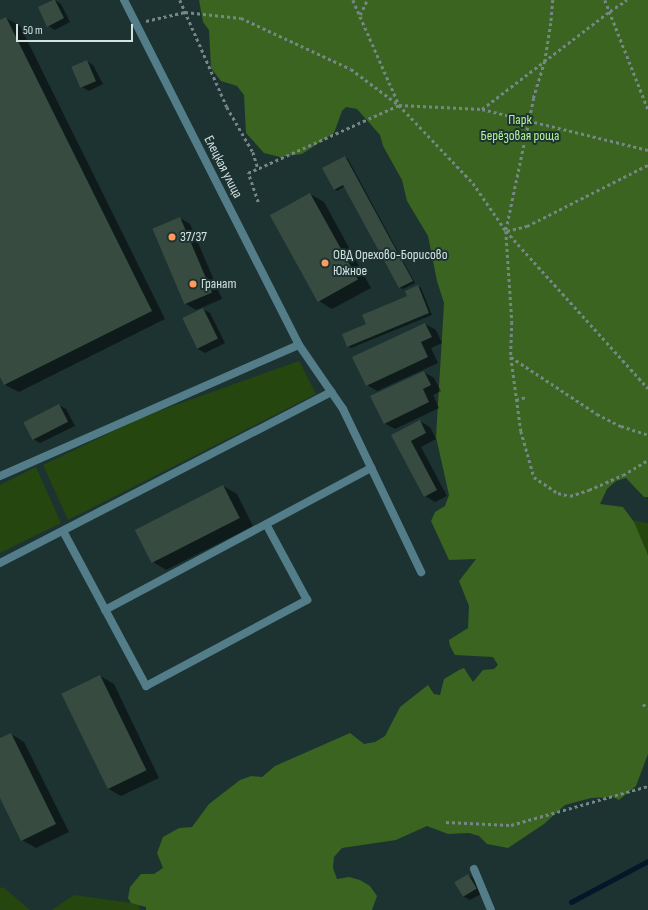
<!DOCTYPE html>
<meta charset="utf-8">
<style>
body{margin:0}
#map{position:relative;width:648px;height:910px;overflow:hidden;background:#1c3332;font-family:"Sofia Sans Condensed",sans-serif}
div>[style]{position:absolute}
.green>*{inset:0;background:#25460e}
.forest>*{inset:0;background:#3a641f}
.shadow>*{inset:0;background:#0007}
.stream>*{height:4.5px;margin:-2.25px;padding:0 2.25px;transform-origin:2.25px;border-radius:2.25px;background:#031728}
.building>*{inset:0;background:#374b41;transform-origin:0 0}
.path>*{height:2.5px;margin-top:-1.25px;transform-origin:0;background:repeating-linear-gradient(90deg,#758786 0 3px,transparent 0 6px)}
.service>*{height:8px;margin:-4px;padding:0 4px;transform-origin:4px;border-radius:4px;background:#547d8a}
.minor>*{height:8px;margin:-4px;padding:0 4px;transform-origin:4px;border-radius:4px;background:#547d8a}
.dots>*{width:11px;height:11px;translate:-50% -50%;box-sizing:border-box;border:2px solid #1c3332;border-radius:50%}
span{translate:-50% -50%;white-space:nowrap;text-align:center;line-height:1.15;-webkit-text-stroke:4px #1c3332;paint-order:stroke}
.park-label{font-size:14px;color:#b4f292}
.street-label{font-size:14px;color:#d3e1e0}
.poi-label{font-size:14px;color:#d3e1e0}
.left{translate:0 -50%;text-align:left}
.scale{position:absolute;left:16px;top:24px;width:117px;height:18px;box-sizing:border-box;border:2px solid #d3e1e0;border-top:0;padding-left:5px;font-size:12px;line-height:14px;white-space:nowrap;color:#d3e1e0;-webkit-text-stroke:3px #1c3332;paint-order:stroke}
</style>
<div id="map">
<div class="green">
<i style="clip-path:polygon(299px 361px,316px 394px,68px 520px,43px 465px,145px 416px)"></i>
<i style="clip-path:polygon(36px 467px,61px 523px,0 553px,0 485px)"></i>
<i style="clip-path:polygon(624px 519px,648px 523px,648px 554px)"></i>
<i style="clip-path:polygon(3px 887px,30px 910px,0 910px,0 888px)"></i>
<i style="clip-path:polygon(74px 895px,139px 904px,140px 910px,52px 910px)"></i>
</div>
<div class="forest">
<i style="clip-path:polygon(199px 0,648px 0,648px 497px,644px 497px,626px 478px,616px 481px,607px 489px,600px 504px,623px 507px,634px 522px,648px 555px,648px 754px,636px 786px,619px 800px,613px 797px,591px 798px,565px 805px,544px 824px,508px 848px,487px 844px,479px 836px,469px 833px,448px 834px,427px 826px,396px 840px,342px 848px,334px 857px,333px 868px,337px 879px,349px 877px,360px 880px,370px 886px,377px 896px,372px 910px,146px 910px,146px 907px,131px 903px,128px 898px,130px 887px,141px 874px,154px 874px,163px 868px,157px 853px,163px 837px,179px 828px,192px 827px,209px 804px,240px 780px,251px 776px,262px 777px,275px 766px,350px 733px,364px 744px,375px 742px,385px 736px,400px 707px,428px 685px,434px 694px,440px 695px,444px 679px,459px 670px,464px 668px,473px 682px,483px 670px,494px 669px,498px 665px,493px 657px,455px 655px,450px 646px,449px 640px,468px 628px,469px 606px,459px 581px,476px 559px,449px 560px,431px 521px,435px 512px,445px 506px,449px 495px,436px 437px,444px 303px,437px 281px,428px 236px,407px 201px,402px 180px,383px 146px,380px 135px,357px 109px,346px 107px,342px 111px,334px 133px,302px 154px,280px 157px,264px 153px,246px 133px,244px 95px,237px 86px,221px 81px,211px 68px,209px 30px,203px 22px)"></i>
</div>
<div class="shadow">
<i style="clip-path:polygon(55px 0,61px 4px,70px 22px,55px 30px,48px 26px)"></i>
<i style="clip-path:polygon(6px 18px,20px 26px,165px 319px,19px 392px,5px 385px,0 374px,0 21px)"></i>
<i style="clip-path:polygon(87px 61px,93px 65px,103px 84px,89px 91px,82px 87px)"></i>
<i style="clip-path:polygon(345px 157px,348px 159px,415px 283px,403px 289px,400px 288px,345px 186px,337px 191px,334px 189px)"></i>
<i style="clip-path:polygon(310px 194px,324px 202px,371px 288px,332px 309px,319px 301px)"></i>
<i style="clip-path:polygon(180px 218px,190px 224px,222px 299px,196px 310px,186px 304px)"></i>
<i style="clip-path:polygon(418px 286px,421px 288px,432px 315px,351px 348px,348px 346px,367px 325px,408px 297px)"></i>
<i style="clip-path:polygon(203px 309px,210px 313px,225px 343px,205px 353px,198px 349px,185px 319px)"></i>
<i style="clip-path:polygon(425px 324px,436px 330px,442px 343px,431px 348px,438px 363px,377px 391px,367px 385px)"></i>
<i style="clip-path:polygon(424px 372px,434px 378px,441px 391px,433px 395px,439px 408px,395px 429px,384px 423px)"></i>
<i style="clip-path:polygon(59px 405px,66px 409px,75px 426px,40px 443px,33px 439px)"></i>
<i style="clip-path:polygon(420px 421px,430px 427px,436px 439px,421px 447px,447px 496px,435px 502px,425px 496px,392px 436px)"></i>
<i style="clip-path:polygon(223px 486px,237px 494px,253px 526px,166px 570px,153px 562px)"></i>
<i style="clip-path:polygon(100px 676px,114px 684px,159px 778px,121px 796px,107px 788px)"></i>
<i style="clip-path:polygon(11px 734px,24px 742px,69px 832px,36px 848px,22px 840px,0 795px,0 739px)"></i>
<i style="clip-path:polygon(468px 875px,475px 879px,483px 893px,470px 900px,463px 896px)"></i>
</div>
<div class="stream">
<i style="left:571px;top:902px;width:87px;rotate:-28deg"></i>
</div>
<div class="building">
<i style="clip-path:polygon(53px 0,55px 0,64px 18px,47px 27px,38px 7px)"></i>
<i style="clip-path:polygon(6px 17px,152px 311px,4px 385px,0 377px,0 20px)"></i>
<i style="left:87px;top:60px;width:23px;height:17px;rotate:67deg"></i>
<i style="clip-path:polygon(345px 156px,413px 281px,399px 288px,343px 185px,334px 190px,322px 168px)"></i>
<i style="left:310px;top:193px;width:99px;height:46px;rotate:61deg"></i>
<i style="left:180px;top:217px;width:82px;height:30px;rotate:67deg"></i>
<i style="clip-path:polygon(418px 285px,429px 313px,347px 347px,342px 334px,366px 324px,362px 315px,407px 296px,405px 291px)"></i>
<i style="left:203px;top:308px;width:34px;height:23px;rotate:64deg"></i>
<i style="clip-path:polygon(425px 323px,432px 337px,421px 342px,428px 357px,366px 386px,352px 357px)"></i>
<i style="clip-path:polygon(424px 371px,431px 385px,423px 389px,429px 402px,384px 424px,370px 396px)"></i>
<i style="left:59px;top:404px;width:20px;height:40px;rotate:63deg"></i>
<i style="clip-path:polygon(420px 420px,426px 433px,411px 441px,437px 490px,424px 497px,391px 435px)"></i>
<i style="left:223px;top:485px;width:37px;height:99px;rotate:63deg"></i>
<i style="left:100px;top:675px;width:106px;height:43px;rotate:64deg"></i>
<i style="clip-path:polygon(11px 733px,56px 824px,21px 841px,0 798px,0 738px)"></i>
<i style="left:468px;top:874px;width:17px;height:16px;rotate:59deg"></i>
</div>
<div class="path">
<i style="left:180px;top:0;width:117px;rotate:66.3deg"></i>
<i style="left:227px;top:107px;width:52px;rotate:60deg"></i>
<i style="left:253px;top:152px;width:17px;rotate:73deg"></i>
<i style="left:353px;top:0;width:115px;rotate:66.3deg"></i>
<i style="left:399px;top:105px;width:108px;rotate:46.5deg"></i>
<i style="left:473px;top:183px;width:58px;rotate:55.5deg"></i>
<i style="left:506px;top:231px;width:212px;rotate:47.9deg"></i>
<i style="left:553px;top:0;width:23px;rotate:95deg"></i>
<i style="left:551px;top:23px;width:38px;rotate:99deg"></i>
<i style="left:545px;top:61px;width:39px;rotate:107deg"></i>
<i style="left:534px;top:98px;width:136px;rotate:101.9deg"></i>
<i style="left:506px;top:231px;width:91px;rotate:86.2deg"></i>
<i style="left:512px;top:322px;width:35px;rotate:92deg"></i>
<i style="left:511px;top:357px;width:75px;rotate:82.3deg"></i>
<i style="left:521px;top:431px;width:48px;rotate:74.2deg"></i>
<i style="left:534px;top:477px;width:29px;rotate:34deg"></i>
<i style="left:558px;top:493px;width:12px;rotate:14deg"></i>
<i style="left:570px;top:496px;width:20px;rotate:-18deg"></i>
<i style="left:589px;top:490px;width:37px;rotate:-24deg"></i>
<i style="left:623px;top:475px;width:29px;rotate:-31deg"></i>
<i style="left:605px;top:0;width:117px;rotate:68.5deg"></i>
<i style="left:360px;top:15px;width:17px;rotate:-65deg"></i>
<i style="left:146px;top:21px;width:40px;rotate:-13deg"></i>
<i style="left:185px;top:12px;width:56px;rotate:6.1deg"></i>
<i style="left:241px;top:18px;width:121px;rotate:24.9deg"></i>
<i style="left:351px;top:69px;width:60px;rotate:36.9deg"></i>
<i style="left:482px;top:109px;width:161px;rotate:-37.4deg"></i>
<i style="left:610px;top:11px;width:20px;rotate:-33deg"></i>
<i style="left:258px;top:202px;width:31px;rotate:-109deg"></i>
<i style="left:248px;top:173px;width:166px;rotate:-24.2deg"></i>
<i style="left:399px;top:105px;width:83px;rotate:2.8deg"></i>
<i style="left:482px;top:109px;width:171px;rotate:13.9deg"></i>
<i style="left:507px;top:231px;width:21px;rotate:-14deg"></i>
<i style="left:527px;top:226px;width:136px;rotate:-26.8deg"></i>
<i style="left:511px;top:357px;width:103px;rotate:33.5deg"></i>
<i style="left:597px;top:414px;width:27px;rotate:27deg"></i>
<i style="left:621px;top:426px;width:28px;rotate:18deg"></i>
<i style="left:516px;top:400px;width:10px;rotate:-17deg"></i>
<i style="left:643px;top:704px;width:6px;rotate:39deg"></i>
<i style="left:446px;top:822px;width:65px;rotate:2.6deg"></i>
<i style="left:511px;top:825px;width:142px;rotate:-15.9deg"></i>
</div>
<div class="service">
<i style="left:0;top:476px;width:326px;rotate:-23.7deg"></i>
<i style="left:299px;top:345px;width:78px;rotate:55.5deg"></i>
<i style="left:343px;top:409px;width:181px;rotate:64.4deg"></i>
<i style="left:63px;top:531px;width:176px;rotate:61.8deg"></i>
<i style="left:146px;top:686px;width:183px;rotate:-28.1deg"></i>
<i style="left:307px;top:600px;width:86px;rotate:-118.3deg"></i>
<i style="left:0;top:563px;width:373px;rotate:-27.3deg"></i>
<i style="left:105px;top:610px;width:302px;rotate:-28.1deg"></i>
<i style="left:474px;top:869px;width:44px;rotate:67.5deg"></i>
</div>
<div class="minor">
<i style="left:124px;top:0;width:387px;rotate:63.1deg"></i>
</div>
<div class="dots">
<i style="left:172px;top:237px;background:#ff9a5b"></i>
<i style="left:325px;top:263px;background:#ff9a5b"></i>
<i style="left:193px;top:284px;background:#ff9a5b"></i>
</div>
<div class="park-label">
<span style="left:520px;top:128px">Парк<br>Берёзовая роща</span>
</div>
<div class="street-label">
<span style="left:223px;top:167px;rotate:63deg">Елецкая улица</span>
</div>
<div class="poi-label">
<span class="left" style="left:180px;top:237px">37/37</span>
<span class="left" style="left:333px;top:263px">ОВД Орехово-Борисово<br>Южное</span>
<span class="left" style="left:201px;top:284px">Гранат</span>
</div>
<div class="scale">50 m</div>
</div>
